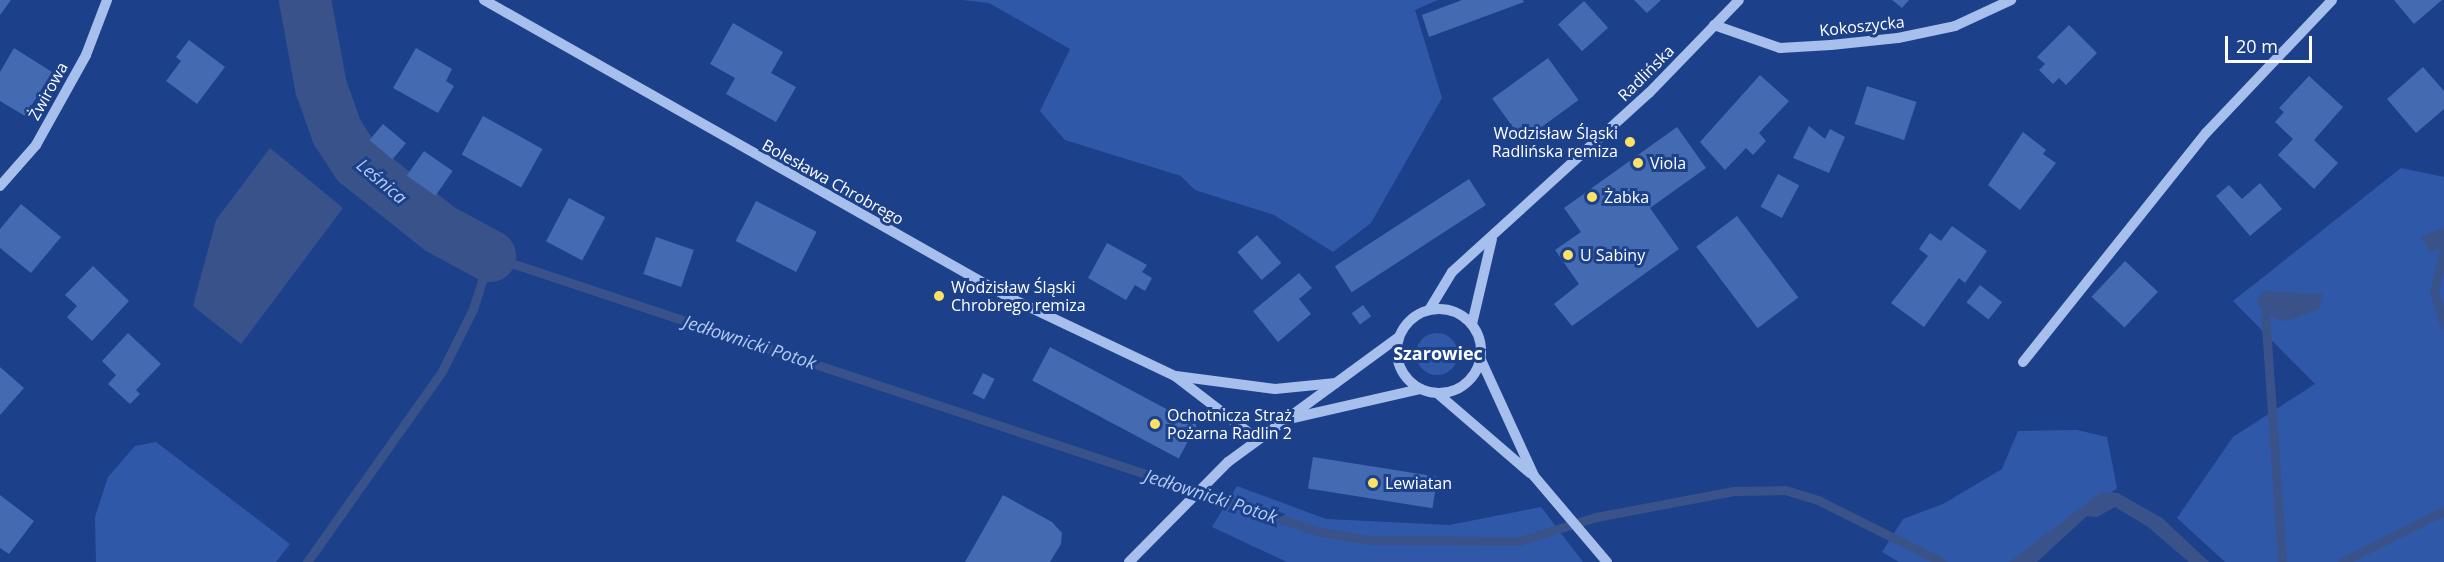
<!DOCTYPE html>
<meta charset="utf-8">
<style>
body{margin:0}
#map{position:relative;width:2444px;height:562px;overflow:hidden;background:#1c418a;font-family:"Open Sans",sans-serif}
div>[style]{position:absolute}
.green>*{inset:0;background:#2f59a8}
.round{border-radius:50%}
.water>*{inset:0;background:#39538a}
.stream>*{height:9px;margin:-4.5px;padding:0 4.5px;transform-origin:4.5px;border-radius:4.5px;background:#39538a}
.river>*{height:52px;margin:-26px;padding:0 26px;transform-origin:26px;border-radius:26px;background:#39538a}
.building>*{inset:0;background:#446ab2;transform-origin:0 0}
.minor>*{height:10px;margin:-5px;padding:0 5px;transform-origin:5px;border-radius:5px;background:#a7bfec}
.minor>.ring{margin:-5px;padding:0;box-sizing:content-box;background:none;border:10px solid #a7bfec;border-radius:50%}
.dots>*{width:16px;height:16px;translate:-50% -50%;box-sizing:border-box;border:3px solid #1c418a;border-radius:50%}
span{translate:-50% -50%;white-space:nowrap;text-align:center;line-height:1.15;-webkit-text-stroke:6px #1c418a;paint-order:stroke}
.street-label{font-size:16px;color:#fff}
.poi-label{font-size:16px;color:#fff}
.right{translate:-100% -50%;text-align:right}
.left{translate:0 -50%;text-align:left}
.water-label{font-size:18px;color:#b3caf4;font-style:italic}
.neighbourhood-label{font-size:18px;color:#fff;font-weight:700}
.scale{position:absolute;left:2225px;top:36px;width:87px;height:27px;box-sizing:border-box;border:3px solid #fff;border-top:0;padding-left:8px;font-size:18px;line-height:21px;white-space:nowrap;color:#fff;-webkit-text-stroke:4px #1c418a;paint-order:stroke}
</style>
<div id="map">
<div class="green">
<i style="clip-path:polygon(962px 0,1438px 0,1415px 10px,1442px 98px,1371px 223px,1333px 252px,1274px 215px,1195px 190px,1181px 176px,1065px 140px,1040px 111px,1070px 49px,989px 3px)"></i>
<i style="clip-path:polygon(2401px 168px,2444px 177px,2444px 562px,2225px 562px,2177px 518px,2233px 437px,2315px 384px,2233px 301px)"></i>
<i class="round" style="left:1416px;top:333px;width:42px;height:42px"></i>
<i style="clip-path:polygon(2077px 430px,2107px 437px,2117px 488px,2025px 562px,1899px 562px,1882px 552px,1903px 519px,1943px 504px,2002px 469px,2018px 431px)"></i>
<i style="clip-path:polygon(156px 442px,290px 544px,276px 562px,96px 562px,95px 517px,108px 477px,135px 446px)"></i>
<i style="clip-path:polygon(1237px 486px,1326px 519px,1449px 525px,1541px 507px,1583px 562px,1287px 562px,1212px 527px)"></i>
</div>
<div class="water">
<i style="clip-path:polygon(270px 148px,343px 208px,241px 344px,193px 306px,216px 220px)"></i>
<i style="clip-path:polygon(2444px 227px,2444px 246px,2430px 253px,2421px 237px)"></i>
<i style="clip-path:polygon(2266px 291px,2323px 294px,2319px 310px,2286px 321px,2275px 319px,2257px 305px,2258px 297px)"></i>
<i style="clip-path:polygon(2101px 492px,2118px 493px,2162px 518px,2209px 562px,2189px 562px,2148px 527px,2115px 507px,2097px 517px,2087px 516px,2037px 562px,2009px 562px)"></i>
</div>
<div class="stream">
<i style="left:2444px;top:247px;width:46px;rotate:102.5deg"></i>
<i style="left:2434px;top:292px;width:34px;rotate:73deg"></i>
<i style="left:2265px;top:311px;width:252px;rotate:86.1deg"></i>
<i style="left:307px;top:562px;width:234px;rotate:-54.7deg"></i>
<i style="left:442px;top:371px;width:69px;rotate:-63.4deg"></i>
<i style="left:473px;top:309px;width:56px;rotate:-72.2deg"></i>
<i style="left:490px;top:256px;width:875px;rotate:18.39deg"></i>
<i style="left:1320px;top:532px;width:50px;rotate:9.3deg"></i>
<i style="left:1369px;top:540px;width:150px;rotate:0.4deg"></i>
<i style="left:1519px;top:541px;width:81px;rotate:-17.3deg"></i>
<i style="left:1596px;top:517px;width:140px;rotate:-10.7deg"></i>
<i style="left:1734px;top:491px;width:51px;rotate:-1.1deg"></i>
<i style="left:1785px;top:490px;width:37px;rotate:17deg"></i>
<i style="left:1820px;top:501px;width:136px;rotate:26.6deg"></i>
<i style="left:2342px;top:562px;width:114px;rotate:-26.6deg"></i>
</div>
<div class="river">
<i style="left:305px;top:0;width:88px;rotate:79.6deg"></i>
<i style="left:321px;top:87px;width:48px;rotate:70.4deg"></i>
<i style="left:337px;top:132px;width:37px;rotate:57deg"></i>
<i style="left:357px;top:163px;width:106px;rotate:38.5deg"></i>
<i style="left:440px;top:229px;width:57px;rotate:28.4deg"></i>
</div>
<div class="building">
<i style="clip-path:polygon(0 0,11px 0,0 15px)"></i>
<i style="clip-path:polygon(1462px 0,1523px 0,1524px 2px,1429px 37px,1422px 15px)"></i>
<i style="clip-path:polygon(1634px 0,1661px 0,1647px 13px)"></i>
<i style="clip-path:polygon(1892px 0,1909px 0,1902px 8px)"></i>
<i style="clip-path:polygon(2394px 0,2442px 0,2414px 24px)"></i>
<i style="left:1584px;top:1px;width:36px;height:35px;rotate:48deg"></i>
<i style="clip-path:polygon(733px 23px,783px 52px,771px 73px,796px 87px,776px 122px,726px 94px,735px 78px,710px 64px)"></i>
<i style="clip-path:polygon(2069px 25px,2097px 53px,2066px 85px,2059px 78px,2053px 84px,2039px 70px,2045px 64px,2037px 57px)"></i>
<i style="clip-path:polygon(189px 40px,225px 67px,197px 104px,166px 81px,181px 61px,176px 57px)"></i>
<i style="clip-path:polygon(14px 48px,52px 72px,25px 116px,0 101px,0 72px)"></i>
<i style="clip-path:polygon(416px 48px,452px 69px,446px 81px,454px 86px,438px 113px,393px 88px)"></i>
<i style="left:1548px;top:58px;width:52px;height:69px;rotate:54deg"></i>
<i style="clip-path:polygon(2423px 67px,2444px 91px,2444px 109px,2416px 133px,2387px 99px)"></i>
<i style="clip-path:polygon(1760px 75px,1789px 101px,1759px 133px,1766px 141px,1753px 155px,1746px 148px,1725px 170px,1700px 142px)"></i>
<i style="clip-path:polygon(2309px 76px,2343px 107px,2314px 140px,2338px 163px,2314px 189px,2278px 155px,2293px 139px,2275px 122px,2284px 112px,2279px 108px)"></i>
<i style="left:1867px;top:86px;width:52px;height:40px;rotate:18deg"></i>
<i style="left:483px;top:116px;width:68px;height:44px;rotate:29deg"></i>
<i style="left:383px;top:124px;width:30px;height:21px;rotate:40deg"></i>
<i style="clip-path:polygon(1809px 126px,1825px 139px,1830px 129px,1845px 137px,1829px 173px,1793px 158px)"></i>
<i style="clip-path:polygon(1677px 127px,1706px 168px,1650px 208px,1679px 249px,1572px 326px,1554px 304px,1579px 284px,1555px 250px,1581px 232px,1564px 208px)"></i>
<i style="clip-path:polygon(2023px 132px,2046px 150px,2043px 154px,2056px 163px,2020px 210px,1988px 185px)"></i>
<i style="left:424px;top:151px;width:35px;height:30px;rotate:35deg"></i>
<i style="left:1778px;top:174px;width:24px;height:37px;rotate:28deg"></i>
<i style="left:1469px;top:179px;width:31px;height:160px;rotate:57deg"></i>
<i style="clip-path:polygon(2260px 183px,2282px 209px,2250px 236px,2216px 196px,2229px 185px,2242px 199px)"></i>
<i style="left:569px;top:198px;width:41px;height:49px;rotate:28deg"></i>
<i style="left:756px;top:201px;width:68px;height:45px;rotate:27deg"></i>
<i style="clip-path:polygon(21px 204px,61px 237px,31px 273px,0 248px,0 229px)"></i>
<i style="left:1737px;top:216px;width:102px;height:51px;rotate:53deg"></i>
<i style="clip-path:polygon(1952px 226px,1987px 251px,1965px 283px,1959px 278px,1924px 327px,1891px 303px,1928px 256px,1919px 249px,1930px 233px,1941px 241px)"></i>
<i style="left:1257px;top:235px;width:37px;height:26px;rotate:49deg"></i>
<i style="left:656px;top:237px;width:40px;height:39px;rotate:19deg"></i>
<i style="clip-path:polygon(1107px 243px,1147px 265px,1142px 272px,1152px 278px,1145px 291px,1135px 285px,1126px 300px,1088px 278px)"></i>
<i style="left:2125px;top:261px;width:45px;height:49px;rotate:43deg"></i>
<i style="clip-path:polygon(93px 266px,129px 301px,92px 341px,67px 317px,77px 306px,65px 295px)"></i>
<i style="clip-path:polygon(1299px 273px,1312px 288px,1299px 299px,1311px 314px,1278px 342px,1253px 311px)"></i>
<i style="left:1980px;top:285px;width:28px;height:22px;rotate:38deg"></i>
<i style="left:1363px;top:305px;width:14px;height:14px;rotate:54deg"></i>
<i style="clip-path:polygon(128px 333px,161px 364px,136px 390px,140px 394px,130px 404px,108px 384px,116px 375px,102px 361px)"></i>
<i style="left:1050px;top:347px;width:166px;height:38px;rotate:28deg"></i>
<i style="clip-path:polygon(0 367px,24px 388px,0 415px)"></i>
<i style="left:983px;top:373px;width:13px;height:23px;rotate:27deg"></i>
<i style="left:1313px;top:457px;width:126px;height:32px;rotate:9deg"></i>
<i style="clip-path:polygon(0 495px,34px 521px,9px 554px,0 548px)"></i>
<i style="clip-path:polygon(1003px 495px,1052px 522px,1062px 533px,1061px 544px,1050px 562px,965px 562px)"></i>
</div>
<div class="minor">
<i style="left:484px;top:0;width:605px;rotate:29.53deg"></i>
<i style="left:1010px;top:298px;width:183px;rotate:25.3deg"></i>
<i style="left:1175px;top:376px;width:103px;rotate:37.5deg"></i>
<i style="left:1714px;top:25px;width:70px;rotate:19.2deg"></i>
<i style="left:1780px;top:48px;width:51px;rotate:-3.4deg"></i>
<i style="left:1831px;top:45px;width:67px;rotate:-6deg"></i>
<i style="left:1898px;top:38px;width:58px;rotate:-11.9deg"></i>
<i style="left:1955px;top:26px;width:62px;rotate:-24.9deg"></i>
<i style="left:0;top:186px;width:55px;rotate:-48.7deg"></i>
<i style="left:36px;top:145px;width:103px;rotate:-60.9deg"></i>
<i style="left:86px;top:55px;width:59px;rotate:-69.1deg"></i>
<i class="ring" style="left:1397px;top:309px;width:74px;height:74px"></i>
<i style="left:1429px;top:310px;width:44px;rotate:-58.8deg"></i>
<i style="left:1452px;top:272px;width:266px;rotate:-42.3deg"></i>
<i style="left:1649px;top:93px;width:129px;rotate:-45.9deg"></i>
<i style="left:1472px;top:324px;width:87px;rotate:-76.8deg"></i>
<i style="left:1481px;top:360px;width:128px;rotate:65.4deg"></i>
<i style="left:1534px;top:476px;width:113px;rotate:49.7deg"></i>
<i style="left:2023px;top:362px;width:293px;rotate:-51.4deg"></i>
<i style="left:2206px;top:133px;width:183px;rotate:-46.5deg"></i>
<i style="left:1176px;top:376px;width:100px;rotate:7.5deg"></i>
<i style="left:1275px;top:389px;width:61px;rotate:-5.6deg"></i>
<i style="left:1437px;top:393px;width:123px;rotate:40.7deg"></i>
<i style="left:1293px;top:418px;width:131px;rotate:-12.8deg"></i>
<i style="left:1129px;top:562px;width:141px;rotate:-45.3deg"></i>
<i style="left:1228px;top:462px;width:212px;rotate:-36.2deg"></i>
</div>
<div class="dots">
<i style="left:1630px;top:142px;background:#fde165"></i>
<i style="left:1638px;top:163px;background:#fde165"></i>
<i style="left:1592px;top:197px;background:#fde165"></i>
<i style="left:1568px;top:255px;background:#fde165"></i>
<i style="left:939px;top:296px;background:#fde165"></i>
<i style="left:1155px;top:424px;background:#fde165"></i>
<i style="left:1373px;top:483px;background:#fde165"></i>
</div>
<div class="street-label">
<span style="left:1862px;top:26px;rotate:-6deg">Kokoszycka</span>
<span style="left:1646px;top:73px;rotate:-45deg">Radlińska</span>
<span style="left:48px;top:91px;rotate:-61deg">Żwirowa</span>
<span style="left:833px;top:182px;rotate:29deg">Bolesława Chrobrego</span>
</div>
<div class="poi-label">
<span class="right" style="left:1618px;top:142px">Wodzisław Śląski<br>Radlińska remiza</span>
<span class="left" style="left:1650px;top:163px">Viola</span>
<span class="left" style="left:1604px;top:197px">Żabka</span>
<span class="left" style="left:1580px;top:255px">U Sabiny</span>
<span class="left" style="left:951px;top:296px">Wodzisław Śląski<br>Chrobrego remiza</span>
<span class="left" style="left:1167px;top:424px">Ochotnicza Straż<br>Pożarna Radlin 2</span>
<span class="left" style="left:1385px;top:483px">Lewiatan</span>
</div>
<div class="water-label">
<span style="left:382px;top:181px;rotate:40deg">Leśnica</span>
<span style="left:750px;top:342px;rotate:18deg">Jedłownicki Potok</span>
<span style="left:1211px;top:496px;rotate:18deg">Jedłownicki Potok</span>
</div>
<div class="neighbourhood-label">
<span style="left:1438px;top:353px">Szarowiec</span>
</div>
<div class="scale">20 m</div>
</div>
